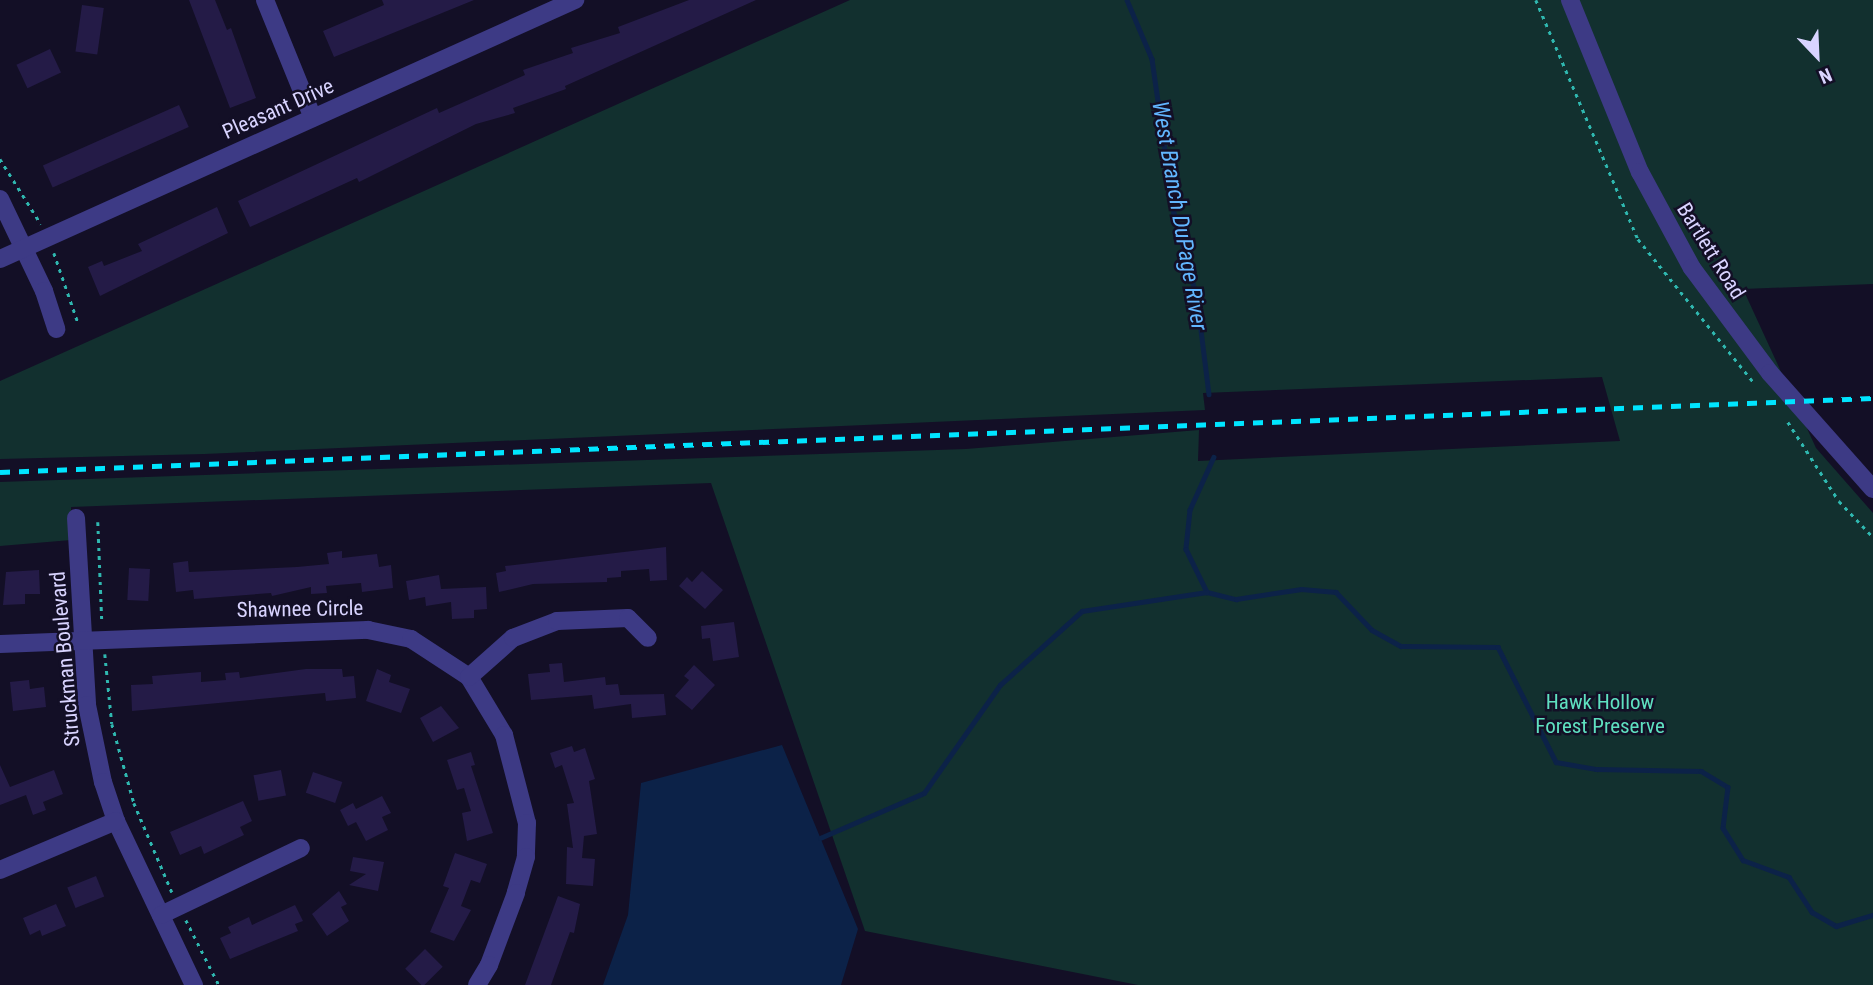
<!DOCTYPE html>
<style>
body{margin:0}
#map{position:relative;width:1873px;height:985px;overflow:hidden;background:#130f26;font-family:"Roboto Condensed",sans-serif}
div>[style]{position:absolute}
.green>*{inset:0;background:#12302f}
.water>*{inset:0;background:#0c2248}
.stream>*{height:4.5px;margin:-2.25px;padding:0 2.25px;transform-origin:2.25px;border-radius:2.25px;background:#0c2248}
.building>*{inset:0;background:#241b47;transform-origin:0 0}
.path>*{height:2.5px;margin-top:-1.25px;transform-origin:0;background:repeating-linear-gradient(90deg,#2fb8b0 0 3.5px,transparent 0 8.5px)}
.minor>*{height:18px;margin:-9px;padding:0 9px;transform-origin:9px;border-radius:9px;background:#3d3a85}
.rail>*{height:4.5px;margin-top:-2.25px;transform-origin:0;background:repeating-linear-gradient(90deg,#00e5ff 0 10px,transparent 0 19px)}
span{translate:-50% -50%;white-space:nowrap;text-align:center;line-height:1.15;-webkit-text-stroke:5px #130f26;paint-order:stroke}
.street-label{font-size:21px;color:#d9d4ff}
.park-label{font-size:21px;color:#5fe0c0}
.water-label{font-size:23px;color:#62b6ff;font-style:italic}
.north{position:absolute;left:1782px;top:21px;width:70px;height:70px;-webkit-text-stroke:5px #130f26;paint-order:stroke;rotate:157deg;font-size:19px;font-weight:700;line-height:28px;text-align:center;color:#d9d4ff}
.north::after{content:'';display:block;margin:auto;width:24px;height:32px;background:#d9d4ff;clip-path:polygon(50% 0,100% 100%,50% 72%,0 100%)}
</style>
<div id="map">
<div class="green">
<i style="clip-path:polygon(850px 0,1873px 0,1873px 284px,1743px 289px,1816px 448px,1873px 513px,1873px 985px,1138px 985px,865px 931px,711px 483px,71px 507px,71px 540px,0 546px,0 482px,966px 449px,1199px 430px,1198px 461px,1620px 441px,1602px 377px,1203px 393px,1205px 410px,204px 454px,0 459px,0 381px)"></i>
</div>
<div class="water">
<i style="clip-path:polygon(782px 745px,858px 929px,841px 985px,603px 985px,628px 915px,641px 783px)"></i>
</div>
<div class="stream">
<i style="left:1127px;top:0;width:64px;rotate:67deg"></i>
<i style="left:1152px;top:59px;width:156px;rotate:81.9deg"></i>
<i style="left:1174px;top:213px;width:88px;rotate:74.9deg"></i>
<i style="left:1197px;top:298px;width:97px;rotate:82.9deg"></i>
<i style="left:1214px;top:457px;width:58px;rotate:114.4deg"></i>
<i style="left:1190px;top:510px;width:39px;rotate:96deg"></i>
<i style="left:1186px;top:549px;width:48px;rotate:64deg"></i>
<i style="left:1207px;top:592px;width:30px;rotate:14deg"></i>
<i style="left:1236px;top:599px;width:66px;rotate:-8.7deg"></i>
<i style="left:1301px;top:589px;width:35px;rotate:5deg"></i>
<i style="left:1336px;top:592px;width:52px;rotate:46.5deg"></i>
<i style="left:1372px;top:630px;width:33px;rotate:29deg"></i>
<i style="left:1401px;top:646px;width:97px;rotate:0.6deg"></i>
<i style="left:1498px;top:647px;width:129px;rotate:63.2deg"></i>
<i style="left:1556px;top:762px;width:41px;rotate:9.9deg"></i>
<i style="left:1596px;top:769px;width:105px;rotate:1.1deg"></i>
<i style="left:1701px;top:771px;width:31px;rotate:31deg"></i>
<i style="left:1728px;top:787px;width:41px;rotate:97deg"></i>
<i style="left:1723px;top:828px;width:38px;rotate:58deg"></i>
<i style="left:1743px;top:860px;width:49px;rotate:20.3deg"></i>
<i style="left:1789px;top:877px;width:42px;rotate:56.7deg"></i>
<i style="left:1812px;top:912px;width:28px;rotate:30deg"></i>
<i style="left:1836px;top:926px;width:39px;rotate:-17deg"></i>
<i style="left:820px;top:838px;width:113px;rotate:-23.4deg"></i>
<i style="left:924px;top:793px;width:132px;rotate:-54.9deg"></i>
<i style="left:1000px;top:685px;width:110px;rotate:-42.1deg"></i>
<i style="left:1082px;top:611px;width:126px;rotate:-8.6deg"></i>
</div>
<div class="building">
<i style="clip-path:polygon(189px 0,215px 0,227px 30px,231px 28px,256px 98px,230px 108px)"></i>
<i style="clip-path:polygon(382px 0,474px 0,334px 57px,323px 31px,384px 5px)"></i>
<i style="clip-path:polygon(689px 0,756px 0,565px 86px,566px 89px,513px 108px,515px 113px,476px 124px,359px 182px,357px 178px,250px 227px,238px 201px,437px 108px,439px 113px,525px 75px,523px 70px,573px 53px,571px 48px,620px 33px,618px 27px)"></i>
<i style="left:82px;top:5px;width:22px;height:47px;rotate:8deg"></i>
<i style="left:50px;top:49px;width:26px;height:37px;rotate:65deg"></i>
<i style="left:179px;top:105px;width:24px;height:149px;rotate:66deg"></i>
<i style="clip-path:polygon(217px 207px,228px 233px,100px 296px,88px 267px,102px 261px,104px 266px,142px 251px,138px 244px)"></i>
<i style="clip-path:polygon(666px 547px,667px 580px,650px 581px,649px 569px,621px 571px,621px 577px,607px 578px,607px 582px,533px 584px,499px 592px,496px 573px,506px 571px,505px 566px)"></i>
<i style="clip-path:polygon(342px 551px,342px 558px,377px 554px,379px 567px,391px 565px,393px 588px,362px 592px,361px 583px,326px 586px,327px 593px,311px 594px,311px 587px,272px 596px,271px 593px,194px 599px,193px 590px,176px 592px,173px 563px,188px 561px,189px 572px,297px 567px,329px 564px,327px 553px)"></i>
<i style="left:129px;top:568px;width:21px;height:32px;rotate:3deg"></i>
<i style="clip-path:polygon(39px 570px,40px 594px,25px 594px,25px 604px,3px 605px,6px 572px)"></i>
<i style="clip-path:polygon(702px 571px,723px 590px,705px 609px,679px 586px,687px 577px,692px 582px)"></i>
<i style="clip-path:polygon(439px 575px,441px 589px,486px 587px,487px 609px,474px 610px,474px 618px,452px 619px,451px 602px,426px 606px,425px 597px,409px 600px,406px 581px)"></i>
<i style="clip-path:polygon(734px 622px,739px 657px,713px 661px,710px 638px,702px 639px,701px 626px)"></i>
<i style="clip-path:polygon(562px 663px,564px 682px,605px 677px,606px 685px,618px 684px,620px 695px,664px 694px,666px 715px,632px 718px,631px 704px,594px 709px,592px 695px,531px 700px,528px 674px,550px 672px,549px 664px)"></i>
<i style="clip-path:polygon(694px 665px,715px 685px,692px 710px,675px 696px,689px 680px,684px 676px)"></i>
<i style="clip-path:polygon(306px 669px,342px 669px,343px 677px,354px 676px,356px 698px,326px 701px,325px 693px,132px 711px,131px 685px,153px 684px,152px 676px,201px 672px,201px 682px,226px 680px,225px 673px,239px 672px,240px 678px)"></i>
<i style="clip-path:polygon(377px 669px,391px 675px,389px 682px,410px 689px,401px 713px,366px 701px)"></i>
<i style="clip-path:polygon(29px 680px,30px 689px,44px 687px,46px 707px,13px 711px,10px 682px)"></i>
<i style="clip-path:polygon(441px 706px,459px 728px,433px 742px,420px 718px)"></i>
<i style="clip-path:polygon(572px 746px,574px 752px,585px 748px,595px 779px,589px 781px,597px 834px,584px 836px,582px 858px,595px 859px,593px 886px,566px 884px,567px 847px,573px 848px,567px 804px,574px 803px,562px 765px,555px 768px,550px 753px)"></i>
<i style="clip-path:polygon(471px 752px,475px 765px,471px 766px,493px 833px,467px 841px,462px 813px,471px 811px,464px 788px,457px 790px,447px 760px)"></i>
<i style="clip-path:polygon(0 765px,10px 787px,54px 770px,63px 794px,43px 802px,46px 810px,33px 815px,26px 795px,0 805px)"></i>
<i style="left:281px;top:770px;width:26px;height:28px;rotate:79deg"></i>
<i style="left:313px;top:772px;width:31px;height:22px;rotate:19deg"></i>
<i style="clip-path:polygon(382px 796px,391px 813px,382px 817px,388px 830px,366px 841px,356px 822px,348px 826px,340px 810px,353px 803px,356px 809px)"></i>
<i style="clip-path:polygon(243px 801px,252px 821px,240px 827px,244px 835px,204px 854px,201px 846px,180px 855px,170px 832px)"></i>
<i style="clip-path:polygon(455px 853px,487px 864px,480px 883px,471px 880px,461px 906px,471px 910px,454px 941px,430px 932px,449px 888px,443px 886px)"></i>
<i style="clip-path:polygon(353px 857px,384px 862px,378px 891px,349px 885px,366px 874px,350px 871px)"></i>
<i style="left:96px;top:876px;width:22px;height:31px;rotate:68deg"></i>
<i style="clip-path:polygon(339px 891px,347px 904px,341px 907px,349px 921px,327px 936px,312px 914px)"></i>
<i style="clip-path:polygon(558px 896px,580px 904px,574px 933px,570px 932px,551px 985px,525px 985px)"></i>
<i style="clip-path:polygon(56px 904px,66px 926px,42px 936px,40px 930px,30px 935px,23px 918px)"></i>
<i style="clip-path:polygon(295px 905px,303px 921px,295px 924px,298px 931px,230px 959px,220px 938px,231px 933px,228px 927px,249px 917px,252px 925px)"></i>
<i style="left:425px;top:949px;width:25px;height:28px;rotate:45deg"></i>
</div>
<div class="path">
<i style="left:1536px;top:0;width:260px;rotate:66.9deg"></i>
<i style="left:1638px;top:239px;width:185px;rotate:51.1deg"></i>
<i style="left:0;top:159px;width:77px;rotate:57.8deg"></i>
<i style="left:54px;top:253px;width:76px;rotate:70.9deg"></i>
<i style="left:1788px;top:422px;width:94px;rotate:57.2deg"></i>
<i style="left:1839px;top:501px;width:50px;rotate:46.6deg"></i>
<i style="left:98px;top:522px;width:101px;rotate:87.7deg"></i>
<i style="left:105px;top:654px;width:70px;rotate:84.3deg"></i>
<i style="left:112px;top:724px;width:82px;rotate:74.4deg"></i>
<i style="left:134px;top:803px;width:97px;rotate:66.9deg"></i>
<i style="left:186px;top:920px;width:73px;rotate:63.1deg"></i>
</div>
<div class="minor">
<i style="left:265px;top:0;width:127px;rotate:67.9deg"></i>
<i style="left:1570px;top:0;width:186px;rotate:67.9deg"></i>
<i style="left:1640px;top:172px;width:109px;rotate:61.6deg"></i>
<i style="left:1692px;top:268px;width:131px;rotate:53.4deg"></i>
<i style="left:1770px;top:373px;width:155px;rotate:48.4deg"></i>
<i style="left:0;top:199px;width:102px;rotate:64.4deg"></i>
<i style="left:44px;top:291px;width:40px;rotate:72deg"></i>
<i style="left:0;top:259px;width:631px;rotate:-24.25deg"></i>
<i style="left:76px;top:518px;width:187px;rotate:86.6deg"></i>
<i style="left:87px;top:705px;width:79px;rotate:78.3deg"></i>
<i style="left:103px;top:782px;width:41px;rotate:71.6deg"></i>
<i style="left:116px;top:821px;width:182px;rotate:64.6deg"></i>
<i style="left:0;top:644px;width:368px;rotate:-2.2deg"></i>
<i style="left:368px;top:630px;width:44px;rotate:11.8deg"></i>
<i style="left:411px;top:639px;width:69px;rotate:33.2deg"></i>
<i style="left:469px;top:677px;width:68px;rotate:58.9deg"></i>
<i style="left:504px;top:735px;width:91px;rotate:75.4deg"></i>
<i style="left:527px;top:823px;width:34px;rotate:92deg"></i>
<i style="left:526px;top:857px;width:37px;rotate:106deg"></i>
<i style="left:516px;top:893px;width:77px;rotate:110.6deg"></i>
<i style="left:489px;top:965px;width:23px;rotate:121deg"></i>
<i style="left:469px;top:677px;width:59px;rotate:-41.6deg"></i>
<i style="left:513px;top:638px;width:47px;rotate:-21.1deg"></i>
<i style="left:557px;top:621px;width:71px;rotate:-2.4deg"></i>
<i style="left:628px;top:618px;width:28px;rotate:45deg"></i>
<i style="left:0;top:870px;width:126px;rotate:-22.9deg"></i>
<i style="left:161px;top:915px;width:155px;rotate:-25.6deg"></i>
</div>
<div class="rail">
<i style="left:0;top:472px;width:1874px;rotate:-2.26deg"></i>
</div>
<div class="street-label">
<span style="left:278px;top:109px;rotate:-24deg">Pleasant Drive</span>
<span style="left:1711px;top:251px;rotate:58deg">Bartlett Road</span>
<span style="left:300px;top:609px;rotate:-1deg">Shawnee Circle</span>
<span style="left:65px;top:659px;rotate:-95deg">Struckman Boulevard</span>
</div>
<div class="park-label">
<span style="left:1600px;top:714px">Hawk Hollow<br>Forest Preserve</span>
</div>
<div class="water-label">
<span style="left:1179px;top:216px;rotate:80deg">West Branch DuPage River</span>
</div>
<div class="north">N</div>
</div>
